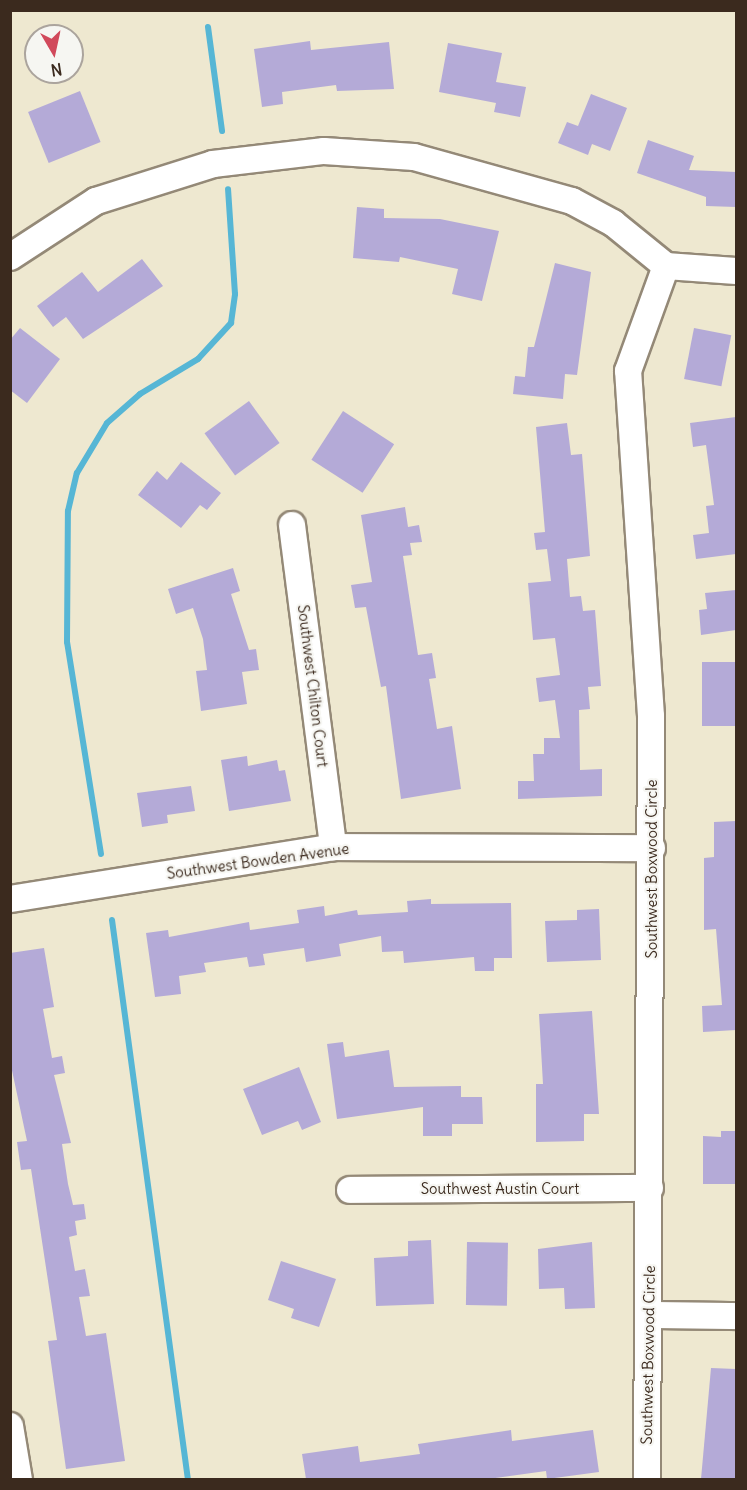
<!DOCTYPE html>
<style>
body{margin:0}
#map{position:relative;width:747px;height:1490px;overflow:hidden;background:#eee8d0;font-family:Delius,sans-serif}
div>[style]{position:absolute}
.stream>*{height:6px;margin:-3px;padding:0 3px;transform-origin:3px;border-radius:3px;background:#56b6d5}
.building>*{inset:0;background:#b4aad7;transform-origin:0 0}
.roads{filter:drop-shadow(2px 0 #948977) drop-shadow(-2px 0 #948977) drop-shadow(0 2px #948977) drop-shadow(0 -2px #948977)}
.minor>*{height:26px;margin:-13px;padding:0 13px;transform-origin:13px;border-radius:13px;background:#fff}
span{translate:-50% -50%;white-space:nowrap;text-align:center;line-height:1.15;-webkit-text-stroke:4.5px #f6f6f2;paint-order:stroke}
.street-label{font-size:15px;color:#3b2a1e}
.frame{position:absolute;inset:0;border:12px solid #3b2a1e;pointer-events:none}
.north{position:absolute;left:24px;top:24px;width:60px;height:60px;box-sizing:border-box;background:#f6f6f2;border:2px solid #aba49d;border-radius:50%;rotate:171deg;font-size:16px;font-weight:700;line-height:24px;text-align:center;color:#3b2a1e}
.north::after{content:'';display:block;margin:auto;width:21px;height:27px;background:#d1495b;clip-path:polygon(50% 0,100% 100%,50% 72%,0 100%)}
</style>
<div id="map">
<div class="stream">
<i style="left:208px;top:27px;width:105px;rotate:82.3deg"></i>
<i style="left:101px;top:854px;width:215px;rotate:-99.1deg"></i>
<i style="left:67px;top:642px;width:131px;rotate:-89.6deg"></i>
<i style="left:68px;top:511px;width:39px;rotate:-77deg"></i>
<i style="left:77px;top:473px;width:58px;rotate:-59deg"></i>
<i style="left:107px;top:423px;width:44px;rotate:-41.3deg"></i>
<i style="left:140px;top:394px;width:68px;rotate:-31.1deg"></i>
<i style="left:198px;top:359px;width:49px;rotate:-47.5deg"></i>
<i style="left:231px;top:323px;width:29px;rotate:-82deg"></i>
<i style="left:235px;top:294px;width:105px;rotate:-93.8deg"></i>
<i style="left:112px;top:920px;width:565px;rotate:82.27deg"></i>
</div>
<div class="building">
<i style="clip-path:polygon(310px 41px,311px 50px,389px 42px,394px 89px,337px 91px,336px 85px,282px 92px,283px 104px,262px 107px,254px 49px)"></i>
<i style="clip-path:polygon(448px 43px,502px 53px,496px 82px,526px 87px,520px 117px,494px 112px,496px 103px,439px 92px)"></i>
<i style="left:80px;top:91px;width:55px;height:56px;rotate:68deg"></i>
<i style="clip-path:polygon(591px 94px,627px 108px,610px 151px,592px 144px,588px 155px,558px 143px,567px 122px,578px 126px)"></i>
<i style="clip-path:polygon(648px 140px,694px 156px,689px 170px,736px 172px,736px 207px,706px 206px,706px 197px,637px 173px)"></i>
<i style="clip-path:polygon(357px 207px,384px 209px,384px 218px,440px 219px,499px 231px,482px 301px,452px 294px,458px 269px,400px 257px,399px 262px,353px 258px)"></i>
<i style="clip-path:polygon(142px 259px,163px 286px,83px 339px,66px 317px,53px 327px,37px 306px,82px 272px,98px 292px)"></i>
<i style="clip-path:polygon(555px 263px,591px 272px,577px 375px,565px 374px,563px 399px,513px 394px,515px 376px,525px 377px,528px 347px,534px 347px)"></i>
<i style="clip-path:polygon(20px 328px,60px 359px,27px 403px,10px 390px,10px 340px)"></i>
<i style="left:694px;top:328px;width:38px;height:52px;rotate:11deg"></i>
<i style="left:249px;top:401px;width:52px;height:55px;rotate:54deg"></i>
<i style="left:343px;top:411px;width:61px;height:58px;rotate:33deg"></i>
<i style="clip-path:polygon(736px 417px,736px 554px,696px 559px,693px 535px,709px 533px,706px 506px,714px 505px,706px 445px,693px 447px,690px 423px)"></i>
<i style="clip-path:polygon(567px 423px,571px 455px,582px 454px,590px 556px,567px 559px,570px 597px,581px 596px,583px 611px,595px 610px,601px 686px,588px 687px,590px 709px,579px 710px,580px 770px,602px 769px,602px 796px,518px 799px,518px 781px,534px 781px,533px 754px,544px 754px,544px 738px,560px 738px,555px 700px,539px 702px,536px 678px,560px 675px,555px 638px,533px 640px,528px 583px,551px 581px,547px 549px,536px 550px,534px 533px,545px 532px,536px 427px)"></i>
<i style="clip-path:polygon(181px 462px,221px 493px,207px 510px,200px 505px,181px 528px,138px 495px,157px 471px,167px 480px)"></i>
<i style="clip-path:polygon(405px 507px,408px 527px,419px 525px,422px 542px,410px 543px,412px 555px,403px 556px,418px 655px,432px 653px,436px 678px,429px 679px,437px 729px,452px 726px,461px 789px,401px 799px,386px 686px,381px 687px,366px 607px,355px 608px,351px 585px,372px 582px,361px 515px)"></i>
<i style="clip-path:polygon(233px 568px,240px 591px,231px 594px,249px 650px,256px 649px,259px 670px,242px 672px,247px 704px,201px 711px,196px 671px,207px 670px,203px 639px,193px 608px,176px 614px,168px 589px)"></i>
<i style="clip-path:polygon(736px 590px,736px 630px,701px 635px,699px 610px,707px 609px,705px 593px)"></i>
<i style="left:736px;top:662px;width:64px;height:34px;rotate:90deg"></i>
<i style="clip-path:polygon(247px 756px,248px 766px,277px 760px,279px 771px,285px 770px,291px 801px,229px 811px,221px 760px)"></i>
<i style="clip-path:polygon(191px 786px,195px 811px,167px 815px,168px 823px,142px 827px,137px 793px)"></i>
<i style="clip-path:polygon(736px 821px,736px 1030px,703px 1032px,702px 1006px,722px 1005px,716px 929px,704px 930px,704px 858px,714px 857px,714px 822px)"></i>
<i style="clip-path:polygon(431px 899px,431px 904px,511px 903px,512px 958px,494px 958px,494px 971px,475px 971px,474px 957px,404px 963px,403px 951px,382px 952px,381px 936px,339px 944px,341px 956px,306px 962px,304px 948px,263px 954px,265px 965px,249px 967px,247px 957px,204px 963px,206px 972px,179px 976px,181px 994px,155px 997px,146px 933px,168px 930px,169px 937px,249px 922px,250px 930px,299px 923px,297px 910px,324px 906px,325px 916px,357px 910px,358px 915px,408px 912px,407px 901px)"></i>
<i style="clip-path:polygon(599px 909px,601px 960px,547px 962px,545px 921px,577px 920px,577px 910px)"></i>
<i style="clip-path:polygon(44px 948px,54px 1007px,43px 1009px,52px 1058px,62px 1056px,65px 1073px,54px 1075px,71px 1143px,62px 1144px,68px 1184px,73px 1205px,84px 1204px,86px 1219px,75px 1221px,77px 1235px,69px 1237px,75px 1271px,85px 1269px,90px 1296px,79px 1297px,86px 1336px,106px 1333px,125px 1461px,66px 1469px,48px 1341px,57px 1340px,31px 1169px,21px 1170px,17px 1142px,27px 1141px,10px 1061px,10px 953px)"></i>
<i style="clip-path:polygon(592px 1011px,599px 1114px,584px 1114px,584px 1141px,536px 1142px,536px 1084px,543px 1084px,539px 1014px)"></i>
<i style="clip-path:polygon(343px 1042px,345px 1057px,389px 1050px,394px 1087px,461px 1086px,461px 1097px,482px 1097px,483px 1124px,452px 1124px,452px 1136px,423px 1136px,423px 1107px,337px 1119px,327px 1044px)"></i>
<i style="clip-path:polygon(299px 1067px,321px 1122px,302px 1130px,298px 1121px,262px 1135px,243px 1089px)"></i>
<i style="clip-path:polygon(721px 1131px,736px 1131px,736px 1184px,703px 1184px,703px 1136px,721px 1137px)"></i>
<i style="clip-path:polygon(431px 1240px,434px 1304px,376px 1306px,374px 1258px,408px 1256px,408px 1241px)"></i>
<i style="left:467px;top:1242px;width:41px;height:63px;rotate:1deg"></i>
<i style="clip-path:polygon(592px 1242px,595px 1308px,565px 1309px,564px 1288px,539px 1289px,538px 1249px)"></i>
<i style="clip-path:polygon(281px 1261px,336px 1279px,319px 1327px,291px 1318px,294px 1309px,268px 1300px)"></i>
<i style="clip-path:polygon(711px 1368px,736px 1369px,736px 1479px,701px 1479px)"></i>
<i style="clip-path:polygon(511px 1430px,512px 1441px,593px 1430px,599px 1472px,547px 1479px,546px 1471px,488px 1479px,306px 1479px,302px 1454px,358px 1446px,360px 1462px,420px 1454px,418px 1444px)"></i>
</div>
<div class="roads">
<div class="minor">
<i style="left:10px;top:257px;width:103px;rotate:-33.1deg"></i>
<i style="left:96px;top:201px;width:123px;rotate:-17.5deg"></i>
<i style="left:213px;top:164px;width:112px;rotate:-6.7deg"></i>
<i style="left:324px;top:151px;width:90px;rotate:3.8deg"></i>
<i style="left:414px;top:157px;width:164px;rotate:15.6deg"></i>
<i style="left:572px;top:201px;width:47px;rotate:28.2deg"></i>
<i style="left:613px;top:223px;width:68px;rotate:39.1deg"></i>
<i style="left:666px;top:266px;width:70px;rotate:4.1deg"></i>
<i style="left:292px;top:525px;width:325px;rotate:82.7deg"></i>
<i style="left:10px;top:899px;width:327px;rotate:-9.1deg"></i>
<i style="left:333px;top:847px;width:319px;rotate:0.2deg"></i>
<i style="left:350px;top:1190px;width:300px;rotate:-0.4deg"></i>
<i style="left:649px;top:1315px;width:87px;rotate:0.7deg"></i>
<i style="left:10px;top:1426px;width:55px;rotate:80.5deg"></i>
<i style="left:647px;top:1480px;width:764px;rotate:-89.7deg"></i>
<i style="left:651px;top:716px;width:346px;rotate:-93.8deg"></i>
<i style="left:628px;top:371px;width:112px;rotate:-70.1deg"></i>
</div>
</div>
<div class="street-label">
<span style="left:313px;top:686px;rotate:83deg">Southwest Chilton Court</span>
<span style="left:258px;top:861px;rotate:-8deg">Southwest Bowden Avenue</span>
<span style="left:652px;top:869px;rotate:-90deg">Southwest Boxwood Circle</span>
<span style="left:500px;top:1189px">Southwest Austin Court</span>
<span style="left:648px;top:1355px;rotate:-89deg">Southwest Boxwood Circle</span>
</div>
<div class="frame"></div>
<div class="north">N</div>
</div>
